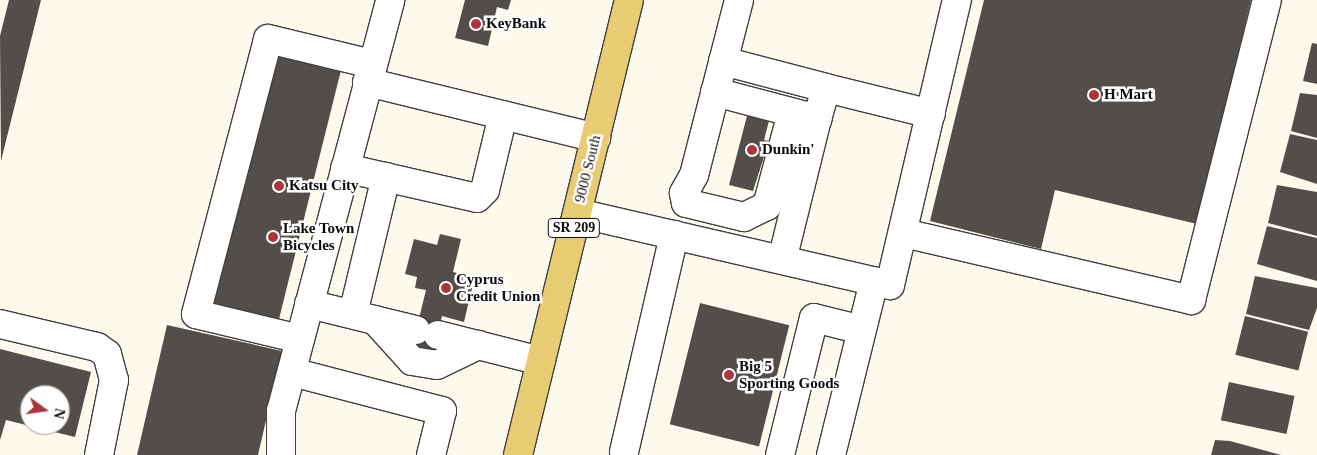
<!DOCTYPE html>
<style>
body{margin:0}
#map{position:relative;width:1317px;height:455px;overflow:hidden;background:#fdfaed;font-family:"Times New Roman",serif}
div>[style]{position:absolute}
.building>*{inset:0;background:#534e4a;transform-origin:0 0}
.roads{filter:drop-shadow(1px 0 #3f3f3f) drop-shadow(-1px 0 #3f3f3f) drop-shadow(0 1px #3f3f3f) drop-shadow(0 -1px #3f3f3f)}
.minor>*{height:28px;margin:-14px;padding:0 14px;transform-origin:14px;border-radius:14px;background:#fff}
.major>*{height:28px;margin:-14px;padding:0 14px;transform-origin:14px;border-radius:14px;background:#e8cc73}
.dots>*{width:14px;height:14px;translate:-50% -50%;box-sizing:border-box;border:2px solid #fff;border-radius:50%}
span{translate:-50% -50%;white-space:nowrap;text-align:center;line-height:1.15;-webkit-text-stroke:5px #fff;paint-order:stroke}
.shield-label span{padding:1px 4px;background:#fff;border:1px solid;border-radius:4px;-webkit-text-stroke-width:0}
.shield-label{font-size:14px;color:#0c0c0c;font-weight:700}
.poi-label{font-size:15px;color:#0c0c0c;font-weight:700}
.left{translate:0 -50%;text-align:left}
.street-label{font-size:15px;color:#0c0c0c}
.north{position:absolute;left:20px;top:385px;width:50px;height:50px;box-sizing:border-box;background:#fff;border:1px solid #9e9e9e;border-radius:50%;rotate:104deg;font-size:14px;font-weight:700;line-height:20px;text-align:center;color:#0c0c0c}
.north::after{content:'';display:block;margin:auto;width:18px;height:22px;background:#ab353a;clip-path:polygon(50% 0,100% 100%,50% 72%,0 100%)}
</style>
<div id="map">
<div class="building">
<i style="clip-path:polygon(9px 0,41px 0,1px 161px,0 36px)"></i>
<i style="clip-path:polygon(465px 0,511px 0,508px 10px,497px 7px,488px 46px,455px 38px)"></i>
<i style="clip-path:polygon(984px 0,1251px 0,1197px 224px,1055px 190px,1041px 249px,930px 221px)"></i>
<i style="clip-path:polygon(1312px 43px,1317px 44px,1317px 84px,1303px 81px)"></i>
<i style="left:276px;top:54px;width:67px;height:262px;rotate:14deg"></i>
<i style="clip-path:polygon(1300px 93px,1317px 95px,1317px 138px,1291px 131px)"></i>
<i style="clip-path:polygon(748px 112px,769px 121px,764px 140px,769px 141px,753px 191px,729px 185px)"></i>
<i style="clip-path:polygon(1290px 134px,1317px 140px,1317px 184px,1280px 172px)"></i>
<i style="clip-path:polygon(1277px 185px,1317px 192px,1317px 236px,1268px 223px)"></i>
<i style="clip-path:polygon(1267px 226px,1317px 238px,1317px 281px,1257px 264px)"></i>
<i style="clip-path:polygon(440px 234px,461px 239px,453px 272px,464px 275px,462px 285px,472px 288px,464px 322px,442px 316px,432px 360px,410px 355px,426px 290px,415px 288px,417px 277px,405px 274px,414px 239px,437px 245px)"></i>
<i style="clip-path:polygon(1255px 276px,1317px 288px,1317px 308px,1309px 330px,1246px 314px)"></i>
<i style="left:700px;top:303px;width:92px;height:125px;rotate:14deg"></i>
<i style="left:1245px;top:316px;width:65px;height:40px;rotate:14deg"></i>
<i style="clip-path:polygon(167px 325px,282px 351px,258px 455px,137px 455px)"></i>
<i style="clip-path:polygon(evenodd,0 349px,91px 372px,75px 437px,6px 420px,0 440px,0 349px,30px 395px,60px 395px,60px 425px,30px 425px,30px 395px)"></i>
<i style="left:1229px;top:382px;width:67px;height:39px;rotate:12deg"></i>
<i style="clip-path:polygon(1215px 440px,1230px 441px,1281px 455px,1211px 455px)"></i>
</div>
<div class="roads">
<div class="minor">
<i style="left:739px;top:0;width:181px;rotate:104.4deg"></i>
<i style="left:694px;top:175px;width:21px;rotate:119deg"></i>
<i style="left:684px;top:193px;width:10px;rotate:79deg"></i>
<i style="left:686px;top:203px;width:60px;rotate:13.6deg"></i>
<i style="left:744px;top:217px;width:25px;rotate:-26deg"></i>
<i style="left:767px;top:206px;width:96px;rotate:-75deg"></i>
<i style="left:723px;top:61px;width:106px;rotate:14.7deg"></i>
<i style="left:826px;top:88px;width:32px;rotate:106deg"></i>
<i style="left:367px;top:82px;width:236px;rotate:13.7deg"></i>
<i style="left:826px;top:88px;width:108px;rotate:13.9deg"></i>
<i style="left:715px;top:92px;width:106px;rotate:14.8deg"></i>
<i style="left:817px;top:119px;width:145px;rotate:103.9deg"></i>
<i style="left:345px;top:168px;width:135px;rotate:12.8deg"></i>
<i style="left:477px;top:198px;width:11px;rotate:-45deg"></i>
<i style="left:485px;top:190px;width:77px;rotate:-76.5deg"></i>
<i style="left:578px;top:213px;width:320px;rotate:13deg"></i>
<i style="left:890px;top:285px;width:293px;rotate:-76.8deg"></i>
<i style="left:904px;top:233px;width:295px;rotate:13.1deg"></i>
<i style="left:1191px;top:300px;width:309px;rotate:-75.8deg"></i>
<i style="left:309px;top:304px;width:110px;rotate:13.7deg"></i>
<i style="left:353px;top:314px;width:141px;rotate:-76.5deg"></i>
<i style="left:375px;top:320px;width:55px;rotate:47.9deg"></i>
<i style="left:412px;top:361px;width:25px;rotate:9deg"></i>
<i style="left:437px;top:365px;width:46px;rotate:-26deg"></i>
<i style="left:0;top:324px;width:100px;rotate:13.3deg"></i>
<i style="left:97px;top:347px;width:12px;rotate:35deg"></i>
<i style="left:107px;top:354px;width:27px;rotate:75deg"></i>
<i style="left:114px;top:380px;width:76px;rotate:101.3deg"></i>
<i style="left:438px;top:335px;width:106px;rotate:14.2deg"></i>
<i style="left:300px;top:339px;width:107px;rotate:-166.5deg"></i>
<i style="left:196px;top:314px;width:284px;rotate:-75.3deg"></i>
<i style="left:268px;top:39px;width:106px;rotate:13.6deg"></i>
<i style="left:292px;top:372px;width:155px;rotate:14.6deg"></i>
<i style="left:442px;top:411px;width:45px;rotate:104deg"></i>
<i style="left:624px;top:452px;width:223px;rotate:-77deg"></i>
<i style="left:281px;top:455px;width:44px;rotate:-90deg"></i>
<i style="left:281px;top:411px;width:425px;rotate:-75.1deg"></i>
<i style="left:780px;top:455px;width:141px;rotate:-76.1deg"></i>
<i style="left:814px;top:318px;width:49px;rotate:14deg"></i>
<i style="left:831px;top:455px;width:179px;rotate:-76.1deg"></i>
</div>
<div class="major">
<i style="left:518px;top:455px;width:468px;rotate:-76.3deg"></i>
</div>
</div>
<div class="dots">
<i style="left:476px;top:24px;background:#ab353a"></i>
<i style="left:1094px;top:95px;background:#ab353a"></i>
<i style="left:752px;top:150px;background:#ab353a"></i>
<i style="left:279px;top:186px;background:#ab353a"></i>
<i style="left:273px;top:237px;background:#ab353a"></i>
<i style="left:446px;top:288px;background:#ab353a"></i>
<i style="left:729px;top:375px;background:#ab353a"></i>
</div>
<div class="shield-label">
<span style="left:574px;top:228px">SR 209</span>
</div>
<div class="poi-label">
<span class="left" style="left:486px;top:24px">KeyBank</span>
<span class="left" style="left:1104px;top:95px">H Mart</span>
<span class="left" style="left:762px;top:150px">Dunkin'</span>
<span class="left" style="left:289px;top:186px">Katsu City</span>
<span class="left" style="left:283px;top:237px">Lake Town<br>Bicycles</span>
<span class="left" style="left:456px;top:288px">Cyprus<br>Credit Union</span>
<span class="left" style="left:739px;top:375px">Big 5<br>Sporting Goods</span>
</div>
<div class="street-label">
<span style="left:588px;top:169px;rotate:-76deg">9000 South</span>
</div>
<div class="north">N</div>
</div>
